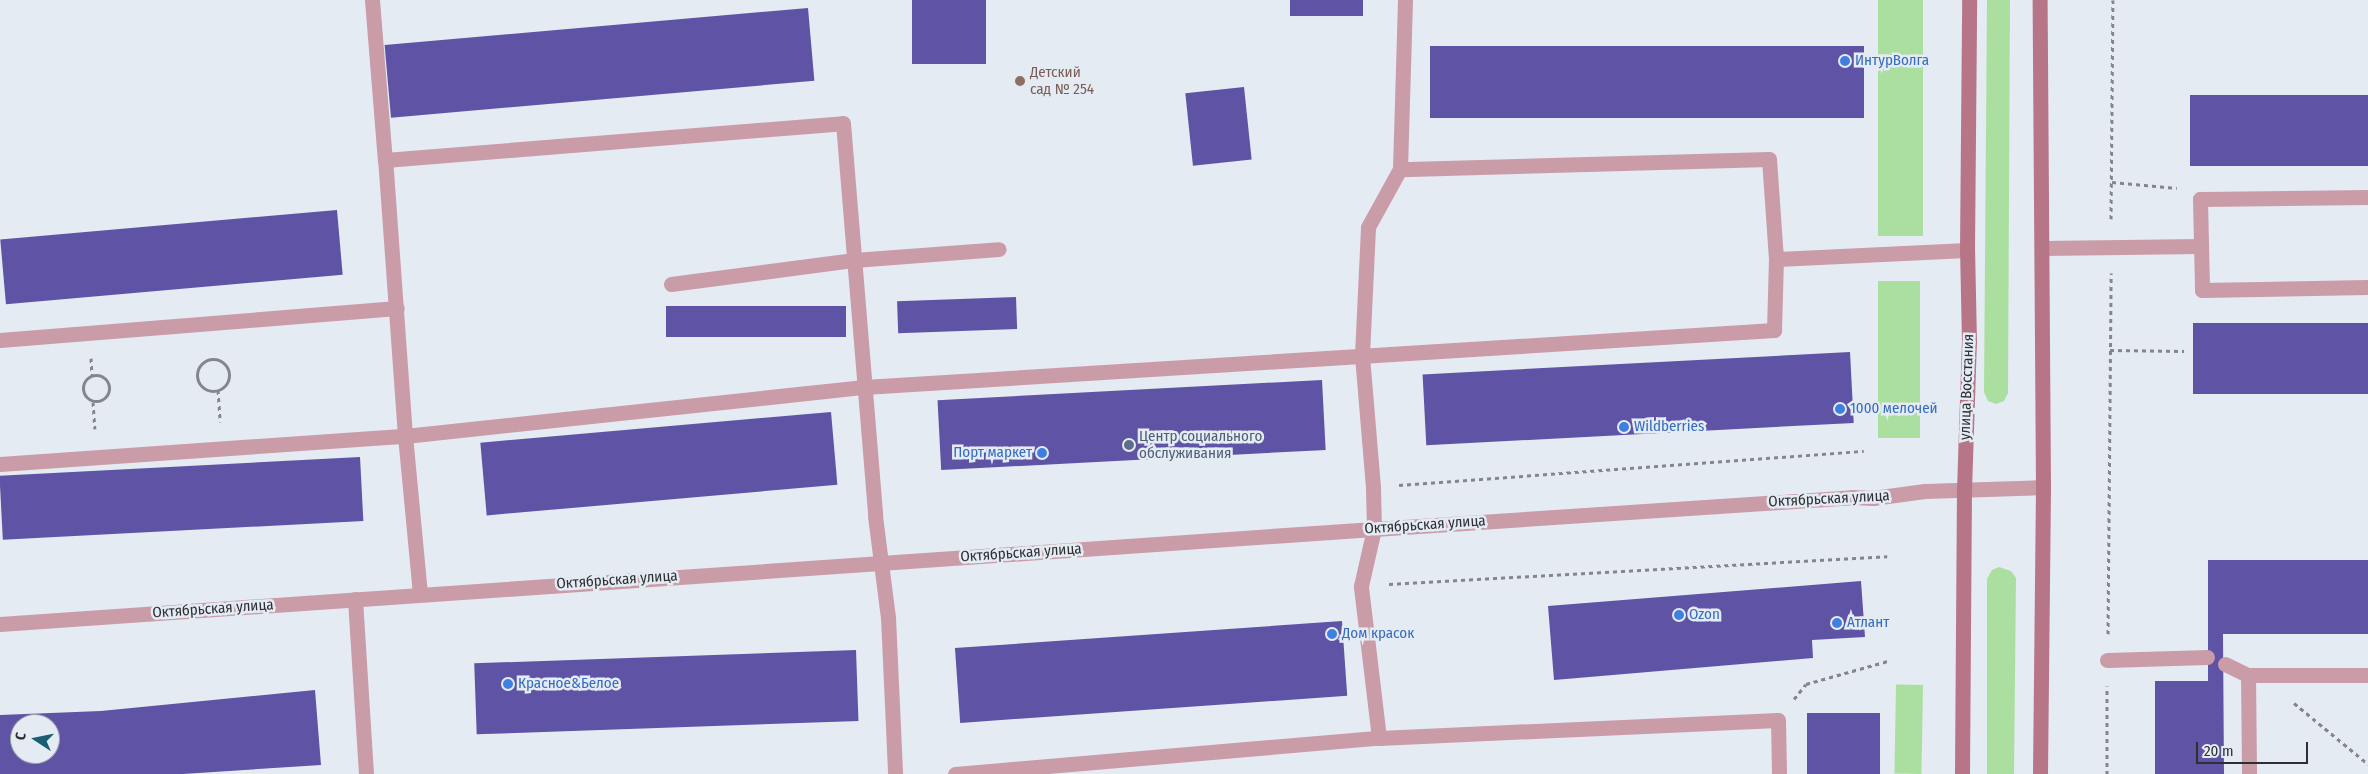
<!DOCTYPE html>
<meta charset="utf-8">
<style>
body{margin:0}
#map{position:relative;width:2368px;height:774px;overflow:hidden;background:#e4ebf3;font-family:"Fira Sans Condensed",sans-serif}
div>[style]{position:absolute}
.green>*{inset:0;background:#abdf9f;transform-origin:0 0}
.building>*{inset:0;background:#5f53a5;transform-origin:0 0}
.path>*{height:3px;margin-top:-1.5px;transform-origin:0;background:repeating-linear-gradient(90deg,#83878d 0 4px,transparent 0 8px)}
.path>.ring{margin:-1.5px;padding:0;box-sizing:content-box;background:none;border:3px solid #83878d;border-radius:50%}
.lane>*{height:15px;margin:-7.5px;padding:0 7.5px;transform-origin:7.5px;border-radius:7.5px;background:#ca9ca8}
.street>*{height:15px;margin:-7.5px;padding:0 7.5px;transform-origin:7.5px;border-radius:7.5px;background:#ca9ca8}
.secondary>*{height:15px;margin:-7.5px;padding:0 7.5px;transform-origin:7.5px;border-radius:7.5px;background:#b77588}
.dots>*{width:14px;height:14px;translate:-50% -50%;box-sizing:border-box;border:2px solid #e4ebf3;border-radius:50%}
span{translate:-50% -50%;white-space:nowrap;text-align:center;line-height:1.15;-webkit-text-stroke:5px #e4ebf3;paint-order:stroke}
.shop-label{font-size:15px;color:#366cbe}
.left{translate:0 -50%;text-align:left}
.right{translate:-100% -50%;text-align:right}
.education-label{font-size:15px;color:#785e54}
.street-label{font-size:15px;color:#2d2f33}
.service-label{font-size:15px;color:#4e5e75}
.north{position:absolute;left:10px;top:714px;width:50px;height:50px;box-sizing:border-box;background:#e4ebf3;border:1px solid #9ba0a6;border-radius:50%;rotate:281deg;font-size:14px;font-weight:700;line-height:20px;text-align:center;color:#2d2f33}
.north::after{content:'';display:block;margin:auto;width:18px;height:22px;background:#1a5f71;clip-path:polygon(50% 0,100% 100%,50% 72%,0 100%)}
.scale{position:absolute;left:2196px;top:742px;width:112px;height:22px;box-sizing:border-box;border:2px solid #2d2f33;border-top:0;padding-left:6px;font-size:15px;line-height:18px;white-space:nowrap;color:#2d2f33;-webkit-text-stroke:4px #e4ebf3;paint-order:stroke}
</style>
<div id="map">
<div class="green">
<i style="left:1878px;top:0;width:45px;height:236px"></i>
<i style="clip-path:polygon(1987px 0,2010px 0,2008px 393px,2004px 401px,1996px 404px,1988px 401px,1984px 392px)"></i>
<i style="left:1878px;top:281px;width:42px;height:157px"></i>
<i style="clip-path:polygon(1999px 567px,2011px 571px,2016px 578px,2014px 774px,1987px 774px,1987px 579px,1992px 570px)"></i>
<i style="left:1923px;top:685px;width:89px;height:27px;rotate:91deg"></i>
</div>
<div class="building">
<i style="left:912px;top:0;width:74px;height:64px"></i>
<i style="left:1290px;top:0;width:73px;height:16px"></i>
<i style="left:808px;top:8px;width:73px;height:425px;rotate:85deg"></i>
<i style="left:1430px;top:46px;width:434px;height:72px"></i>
<i style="left:1244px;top:87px;width:73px;height:59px;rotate:84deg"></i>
<i style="left:2190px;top:95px;width:178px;height:71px"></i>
<i style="left:337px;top:210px;width:65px;height:338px;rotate:85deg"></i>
<i style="left:1016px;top:297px;width:32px;height:119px;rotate:88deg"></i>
<i style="left:846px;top:306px;width:31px;height:180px;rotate:90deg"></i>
<i style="left:2193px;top:323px;width:175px;height:71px"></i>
<i style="left:1850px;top:352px;width:71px;height:428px;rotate:87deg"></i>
<i style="left:1322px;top:380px;width:70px;height:385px;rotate:87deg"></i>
<i style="left:831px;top:412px;width:73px;height:352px;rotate:85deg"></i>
<i style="left:360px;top:457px;width:64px;height:361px;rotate:87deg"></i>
<i style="clip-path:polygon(2208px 560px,2368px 560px,2368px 634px,2223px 634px,2224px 774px,2155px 774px,2155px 681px,2208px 681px)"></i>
<i style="clip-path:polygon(1861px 581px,1865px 637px,1812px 640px,1813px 658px,1554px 680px,1548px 606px)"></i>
<i style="left:1342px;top:621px;width:75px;height:388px;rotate:86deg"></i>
<i style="left:856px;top:650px;width:71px;height:382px;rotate:88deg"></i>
<i style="clip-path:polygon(evenodd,315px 690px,321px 765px,183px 774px,0 774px,0 715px,101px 711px,315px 690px,20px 724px,50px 724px,50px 754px,20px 754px,20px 724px)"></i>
<i style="left:1807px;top:713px;width:73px;height:61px"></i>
</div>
<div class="path">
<i style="left:2112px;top:182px;width:65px;rotate:5.3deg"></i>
<i style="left:2111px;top:219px;width:219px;rotate:-89.5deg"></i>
<i style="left:2110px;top:350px;width:74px;rotate:0.8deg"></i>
<i style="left:91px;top:358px;width:17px;rotate:87deg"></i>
<i class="ring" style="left:197px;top:359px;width:29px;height:29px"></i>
<i class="ring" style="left:83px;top:375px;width:23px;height:23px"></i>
<i style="left:218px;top:390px;width:32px;rotate:86deg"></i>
<i style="left:93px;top:402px;width:27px;rotate:86deg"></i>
<i style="left:1399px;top:485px;width:466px;rotate:-4.2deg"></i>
<i style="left:1389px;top:584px;width:499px;rotate:-3.2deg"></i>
<i style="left:2108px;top:634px;width:361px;rotate:-89.5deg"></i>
<i style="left:1794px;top:699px;width:19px;rotate:-51deg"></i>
<i style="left:1806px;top:684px;width:85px;rotate:-15.7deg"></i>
<i style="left:2294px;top:703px;width:96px;rotate:39.5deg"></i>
<i style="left:2107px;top:774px;width:88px;rotate:-90deg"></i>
</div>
<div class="lane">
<i style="left:372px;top:0;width:161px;rotate:85.4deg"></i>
<i style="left:385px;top:160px;width:459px;rotate:-4.6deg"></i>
<i style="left:843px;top:123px;width:394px;rotate:85.3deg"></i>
<i style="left:875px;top:516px;width:102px;rotate:82.7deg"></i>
<i style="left:888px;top:617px;width:157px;rotate:87.4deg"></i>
<i style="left:2368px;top:197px;width:168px;rotate:179.3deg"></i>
<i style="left:2200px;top:199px;width:91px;rotate:88.7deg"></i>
<i style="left:2202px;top:290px;width:166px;rotate:-1deg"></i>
<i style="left:2042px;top:248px;width:159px;rotate:-0.7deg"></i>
<i style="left:1776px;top:259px;width:191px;rotate:-2.7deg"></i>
<i style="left:671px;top:284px;width:185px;rotate:-7.5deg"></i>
<i style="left:854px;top:260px;width:145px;rotate:-4.3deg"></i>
<i style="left:0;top:340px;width:398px;rotate:-4.6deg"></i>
<i style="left:0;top:464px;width:406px;rotate:-4deg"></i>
<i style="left:405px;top:436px;width:277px;rotate:-94.1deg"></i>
<i style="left:420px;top:594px;width:159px;rotate:-95.4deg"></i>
<i style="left:405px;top:436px;width:462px;rotate:-6.1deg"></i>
<i style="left:864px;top:387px;width:912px;rotate:-3.58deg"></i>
<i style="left:1774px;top:330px;width:71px;rotate:-88.4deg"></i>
<i style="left:1776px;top:259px;width:100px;rotate:-94deg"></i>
<i style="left:1769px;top:159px;width:369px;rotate:178.4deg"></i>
<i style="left:355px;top:599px;width:175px;rotate:86.4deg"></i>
<i style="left:2107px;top:660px;width:100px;rotate:-1.7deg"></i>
<i style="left:2225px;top:664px;width:25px;rotate:26deg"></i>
<i style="left:2248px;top:675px;width:120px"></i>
<i style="left:2248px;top:675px;width:99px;rotate:89.4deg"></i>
<i style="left:1379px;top:738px;width:399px;rotate:-2.6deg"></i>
<i style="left:1778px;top:720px;width:54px;rotate:88.9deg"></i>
<i style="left:955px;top:774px;width:426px;rotate:-4.9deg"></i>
<i style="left:1379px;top:738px;width:153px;rotate:-96.8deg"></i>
<i style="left:1361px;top:586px;width:58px;rotate:-77.2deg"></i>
<i style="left:1374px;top:529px;width:42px;rotate:-91.4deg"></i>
<i style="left:1373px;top:487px;width:132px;rotate:-94.8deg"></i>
<i style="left:1362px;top:355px;width:128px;rotate:-87.3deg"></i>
<i style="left:1368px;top:227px;width:66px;rotate:-61.1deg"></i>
<i style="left:1400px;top:169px;width:169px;rotate:-88.3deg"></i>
</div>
<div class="street">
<i style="left:0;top:624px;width:1377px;rotate:-3.96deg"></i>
<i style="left:1374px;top:529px;width:479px;rotate:-3.8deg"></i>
<i style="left:1852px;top:497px;width:21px;rotate:3deg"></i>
<i style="left:1873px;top:498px;width:52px;rotate:-7.7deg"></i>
<i style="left:1925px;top:491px;width:118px;rotate:-1.9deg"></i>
</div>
<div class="secondary">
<i style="left:1962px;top:774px;width:284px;rotate:-89.6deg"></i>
<i style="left:1964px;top:490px;width:148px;rotate:-88.1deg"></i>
<i style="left:1969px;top:342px;width:92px;rotate:-91.2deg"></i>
<i style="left:1967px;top:250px;width:250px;rotate:-89.5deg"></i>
<i style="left:2040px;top:774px;width:287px;rotate:-89.4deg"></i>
<i style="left:2043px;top:487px;width:487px;rotate:-90.4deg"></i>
</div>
<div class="dots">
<i style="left:1845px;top:61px;background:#3f7fe0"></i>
<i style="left:1020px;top:81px;background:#8d6e63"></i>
<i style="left:1840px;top:409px;background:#3f7fe0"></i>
<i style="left:1624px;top:427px;background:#3f7fe0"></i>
<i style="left:1129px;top:445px;background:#5c6f8a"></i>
<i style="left:1042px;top:453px;background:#3f7fe0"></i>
<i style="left:1679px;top:615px;background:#3f7fe0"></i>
<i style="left:1837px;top:623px;background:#3f7fe0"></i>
<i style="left:1332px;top:634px;background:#3f7fe0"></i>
<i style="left:508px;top:684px;background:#3f7fe0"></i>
</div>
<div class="shop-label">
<span class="left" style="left:1855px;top:61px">ИнтурВолга</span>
<span class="left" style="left:1850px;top:409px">1000 мелочей</span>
<span class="left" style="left:1634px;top:427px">Wildberries</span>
<span class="right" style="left:1032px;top:453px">Порт маркет</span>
<span class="left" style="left:1689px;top:615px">Ozon</span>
<span class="left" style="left:1847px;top:623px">Атлант</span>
<span class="left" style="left:1342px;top:634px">Дом красок</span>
<span class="left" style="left:518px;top:684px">Красное&amp;Белое</span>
</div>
<div class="education-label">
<span class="left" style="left:1030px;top:81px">Детский<br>сад № 254</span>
</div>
<div class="street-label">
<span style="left:1967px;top:387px;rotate:-88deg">улица Восстания</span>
<span style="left:1829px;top:499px;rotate:-3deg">Октябрьская улица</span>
<span style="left:1425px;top:525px;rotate:-4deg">Октябрьская улица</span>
<span style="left:1021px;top:553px;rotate:-4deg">Октябрьская улица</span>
<span style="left:617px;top:580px;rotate:-4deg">Октябрьская улица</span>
<span style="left:213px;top:609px;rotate:-4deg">Октябрьская улица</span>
</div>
<div class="service-label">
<span class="left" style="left:1139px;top:445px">Центр социального<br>обслуживания</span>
</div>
<div class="north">С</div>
<div class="scale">20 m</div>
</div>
